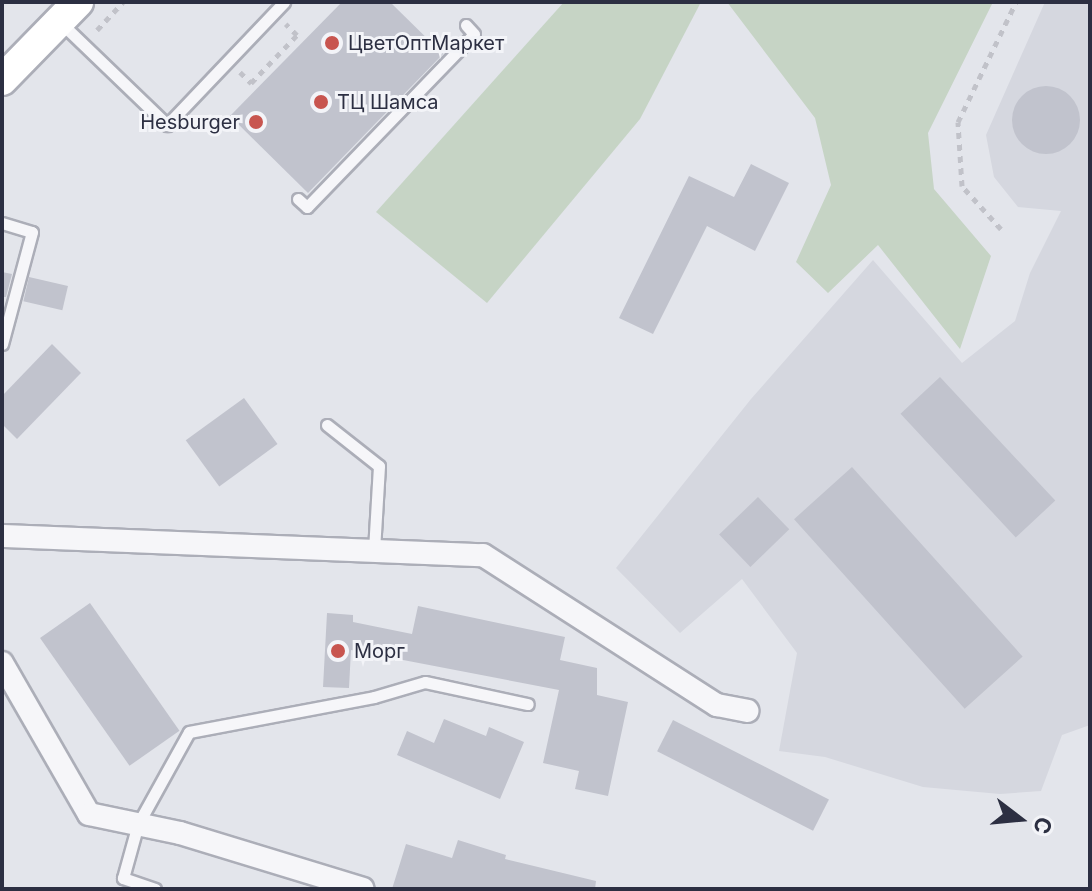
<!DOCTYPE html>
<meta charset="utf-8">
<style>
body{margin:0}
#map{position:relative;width:1092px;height:891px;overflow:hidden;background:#e3e5eb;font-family:Inter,sans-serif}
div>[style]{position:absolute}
.built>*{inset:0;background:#d5d7df}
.green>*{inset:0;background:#c6d4c5}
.building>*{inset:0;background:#c1c3cd;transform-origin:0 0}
.round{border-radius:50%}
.path>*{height:5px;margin-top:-2.5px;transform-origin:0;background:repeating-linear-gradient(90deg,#c1c2c9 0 6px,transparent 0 12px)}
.roads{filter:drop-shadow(2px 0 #acaeb8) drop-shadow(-2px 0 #acaeb8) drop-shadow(0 2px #acaeb8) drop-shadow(0 -2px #acaeb8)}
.lane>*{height:11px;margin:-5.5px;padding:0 5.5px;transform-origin:5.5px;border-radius:5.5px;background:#f6f6f9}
.street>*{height:22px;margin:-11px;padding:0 11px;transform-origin:11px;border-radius:11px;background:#f6f6f9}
.secondary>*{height:30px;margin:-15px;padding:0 15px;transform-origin:15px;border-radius:15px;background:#fff}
.dots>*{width:22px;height:22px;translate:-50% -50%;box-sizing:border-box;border:4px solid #f3f4f8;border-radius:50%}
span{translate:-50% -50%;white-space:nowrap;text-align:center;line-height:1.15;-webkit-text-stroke:6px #f3f4f8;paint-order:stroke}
.poi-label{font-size:20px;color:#2c2f42}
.left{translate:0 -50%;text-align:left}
.right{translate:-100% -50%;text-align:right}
.frame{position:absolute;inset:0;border:4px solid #2c2f42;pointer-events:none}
.north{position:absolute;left:980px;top:779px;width:80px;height:80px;-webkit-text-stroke:6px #f3f4f8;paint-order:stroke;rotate:106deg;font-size:22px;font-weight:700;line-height:32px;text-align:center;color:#2c2f42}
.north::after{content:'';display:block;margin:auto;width:28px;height:36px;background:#2c2f42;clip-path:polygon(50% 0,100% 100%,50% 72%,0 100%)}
</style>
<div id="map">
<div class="built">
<i style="clip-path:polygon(1045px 2px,1090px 2px,1090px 725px,1062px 735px,1041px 791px,1000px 794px,923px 787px,825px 757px,779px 751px,797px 653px,742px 579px,680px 633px,616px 568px,751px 399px,873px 260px,962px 363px,1015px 321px,1030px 273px,1061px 211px,1018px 207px,994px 177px,986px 135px)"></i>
</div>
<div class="green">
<i style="clip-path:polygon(564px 2px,701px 2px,640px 119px,487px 303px,376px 212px)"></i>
<i style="clip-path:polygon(727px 2px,993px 2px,928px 133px,934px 189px,991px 256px,960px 349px,878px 245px,828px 293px,796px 262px,831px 185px,815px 118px)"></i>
</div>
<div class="building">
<i style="clip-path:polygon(342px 2px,390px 2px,443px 54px,308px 193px,230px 116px)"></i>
<i class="round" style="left:1012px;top:86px;width:68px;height:68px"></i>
<i style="clip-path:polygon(751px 164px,789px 183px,755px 251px,707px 226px,653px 334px,619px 318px,689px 176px,734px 197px)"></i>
<i style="clip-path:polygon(2px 272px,12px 274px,6px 297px,2px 297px)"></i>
<i style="left:29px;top:277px;width:40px;height:25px;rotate:13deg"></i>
<i style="clip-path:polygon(52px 344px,81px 373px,17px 439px,2px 424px,2px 396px)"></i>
<i style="left:940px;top:377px;width:169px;height:54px;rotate:47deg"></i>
<i style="left:244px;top:398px;width:57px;height:72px;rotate:54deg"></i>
<i style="left:852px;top:467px;width:255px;height:78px;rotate:48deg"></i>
<i style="left:758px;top:497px;width:45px;height:54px;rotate:46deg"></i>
<i style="left:90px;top:603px;width:156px;height:61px;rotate:55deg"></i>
<i style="clip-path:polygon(418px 606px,565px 637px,560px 660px,597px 668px,597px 695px,628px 702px,608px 796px,575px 789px,579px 771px,543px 763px,559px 690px,351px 650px,349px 688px,323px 687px,327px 613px,353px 615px,353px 622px,412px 634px)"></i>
<i style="clip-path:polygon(444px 719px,486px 736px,489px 727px,524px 742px,500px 799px,397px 755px,407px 731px,434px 743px)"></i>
<i style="left:673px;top:720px;width:175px;height:35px;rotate:27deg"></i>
<i style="clip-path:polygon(458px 840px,506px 855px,505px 859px,596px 881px,595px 889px,392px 889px,406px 844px,452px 858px)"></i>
</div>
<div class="path">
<i style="left:97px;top:30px;width:38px;rotate:-47deg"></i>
<i style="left:240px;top:72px;width:16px;rotate:45deg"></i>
<i style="left:251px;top:83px;width:66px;rotate:-46.2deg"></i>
<i style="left:297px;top:35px;width:16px;rotate:-135deg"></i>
<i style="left:1001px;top:229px;width:58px;rotate:-132.2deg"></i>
<i style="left:962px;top:186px;width:64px;rotate:-93.6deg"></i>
<i style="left:958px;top:122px;width:133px;rotate:-64.2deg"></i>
</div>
<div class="roads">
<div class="lane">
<i style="left:60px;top:22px;width:149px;rotate:43.9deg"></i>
<i style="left:167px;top:125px;width:170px;rotate:-46.4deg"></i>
<i style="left:298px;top:199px;width:12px;rotate:42deg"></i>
<i style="left:307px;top:207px;width:240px;rotate:-46deg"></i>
<i style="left:474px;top:34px;width:12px;rotate:-132deg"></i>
<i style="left:2px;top:223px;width:31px;rotate:17deg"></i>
<i style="left:32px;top:232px;width:116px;rotate:105deg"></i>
<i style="left:327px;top:425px;width:66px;rotate:38.3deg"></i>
<i style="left:379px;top:466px;width:84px;rotate:93.4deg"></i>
<i style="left:155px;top:889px;width:34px;rotate:-161deg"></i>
<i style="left:123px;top:878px;width:56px;rotate:-74.5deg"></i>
<i style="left:138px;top:824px;width:105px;rotate:-61deg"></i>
<i style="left:189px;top:732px;width:188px;rotate:-10.7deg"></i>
<i style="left:374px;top:697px;width:53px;rotate:-16.4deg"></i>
<i style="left:425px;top:682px;width:105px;rotate:12.1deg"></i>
</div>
<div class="street">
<i style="left:2px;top:536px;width:481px;rotate:2.3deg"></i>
<i style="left:483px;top:555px;width:278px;rotate:32.7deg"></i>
<i style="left:717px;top:705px;width:31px;rotate:11deg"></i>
<i style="left:2px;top:663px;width:174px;rotate:60.1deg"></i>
<i style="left:89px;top:814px;width:93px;rotate:11.8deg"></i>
<i style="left:180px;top:833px;width:191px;rotate:17deg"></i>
</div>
<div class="secondary">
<i style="left:2px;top:80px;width:109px;rotate:-45.7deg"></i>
</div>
</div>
<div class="dots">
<i style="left:332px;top:43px;background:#c8554f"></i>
<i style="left:321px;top:102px;background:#c8554f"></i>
<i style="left:256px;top:122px;background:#c8554f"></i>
<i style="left:338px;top:651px;background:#c8554f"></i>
</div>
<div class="poi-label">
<span class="left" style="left:348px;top:43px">ЦветОптМаркет</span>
<span class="left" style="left:337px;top:102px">ТЦ Шамса</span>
<span class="right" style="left:240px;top:122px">Hesburger</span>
<span class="left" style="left:354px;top:651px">Морг</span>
</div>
<div class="frame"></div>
<div class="north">С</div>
</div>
